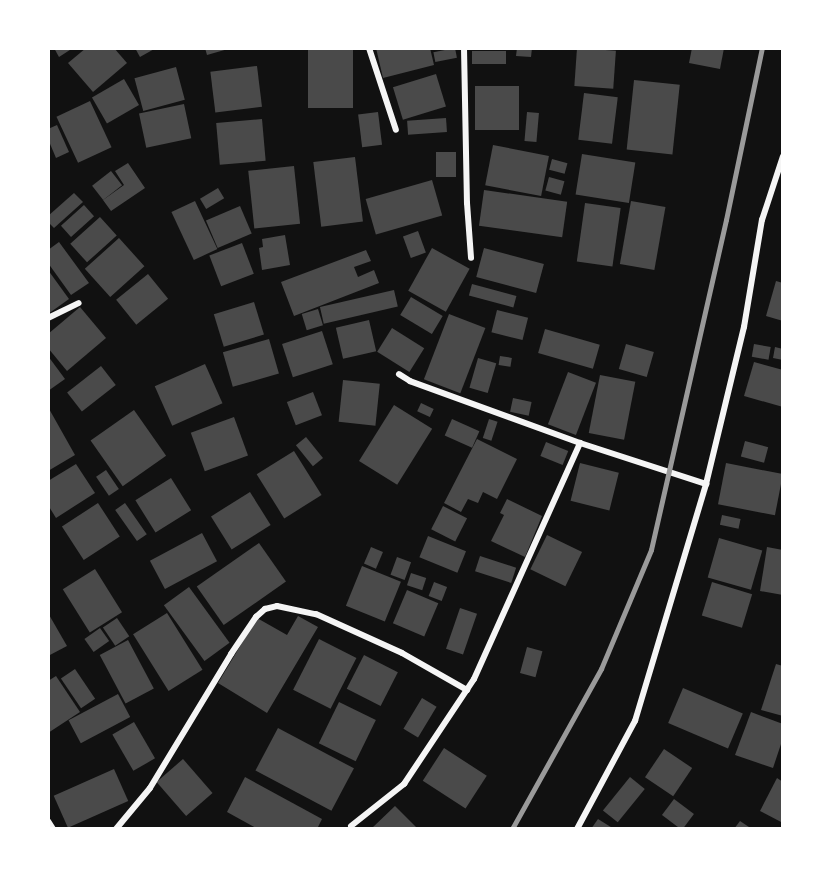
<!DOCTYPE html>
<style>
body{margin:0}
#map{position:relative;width:831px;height:877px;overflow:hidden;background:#111;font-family:Rubik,sans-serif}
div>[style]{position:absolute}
.building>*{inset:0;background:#4a4a4a;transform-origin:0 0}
.minor>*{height:6px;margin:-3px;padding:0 3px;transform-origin:3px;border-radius:3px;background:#f5f5f5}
.rail>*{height:4.5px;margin:-2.25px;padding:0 2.25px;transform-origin:2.25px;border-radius:2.25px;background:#9a9a9a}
span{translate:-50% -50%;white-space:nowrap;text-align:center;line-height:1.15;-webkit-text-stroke:5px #fff;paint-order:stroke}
.frame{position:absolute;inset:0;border:50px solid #fff;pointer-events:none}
</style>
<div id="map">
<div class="building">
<i style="clip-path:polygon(54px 48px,73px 48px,59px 57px)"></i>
<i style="clip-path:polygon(86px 48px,114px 48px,127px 63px,93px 92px,68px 63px)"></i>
<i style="clip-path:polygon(135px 48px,156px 48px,140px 57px)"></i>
<i style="clip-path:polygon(205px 48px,228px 48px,228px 49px,207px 55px)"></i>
<i style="left:308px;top:48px;width:45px;height:60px"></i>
<i style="clip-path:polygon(376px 48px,430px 48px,434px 65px,383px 78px)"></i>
<i style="left:455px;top:48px;width:10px;height:22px;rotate:79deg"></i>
<i style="clip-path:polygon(517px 48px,532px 48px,531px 57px,516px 56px)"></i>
<i style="left:577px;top:48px;width:39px;height:38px;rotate:4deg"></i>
<i style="clip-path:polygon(692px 48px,724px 48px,720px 69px,689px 63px)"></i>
<i style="left:472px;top:51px;width:34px;height:13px"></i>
<i style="left:257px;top:66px;width:41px;height:47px;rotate:83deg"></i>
<i style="left:176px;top:67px;width:34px;height:43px;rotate:75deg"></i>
<i style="left:436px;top:74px;width:34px;height:45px;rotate:73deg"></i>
<i style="left:124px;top:79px;width:30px;height:37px;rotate:60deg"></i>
<i style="left:634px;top:80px;width:46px;height:70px;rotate:6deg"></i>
<i style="left:475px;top:86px;width:44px;height:44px"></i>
<i style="left:584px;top:93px;width:34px;height:47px;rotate:7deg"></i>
<i style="left:90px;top:101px;width:51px;height:37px;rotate:65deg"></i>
<i style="left:184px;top:104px;width:35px;height:46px;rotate:78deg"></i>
<i style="left:378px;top:112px;width:33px;height:20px;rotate:83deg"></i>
<i style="left:527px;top:112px;width:12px;height:29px;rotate:5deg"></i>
<i style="left:446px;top:118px;width:14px;height:39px;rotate:86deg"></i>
<i style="left:262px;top:119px;width:42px;height:46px;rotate:85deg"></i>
<i style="clip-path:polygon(57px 125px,69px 152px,56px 158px,48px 139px,48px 129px)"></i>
<i style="left:493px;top:145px;width:57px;height:41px;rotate:11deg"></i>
<i style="left:436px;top:152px;width:20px;height:25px"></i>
<i style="left:582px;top:154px;width:54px;height:41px;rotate:9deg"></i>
<i style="left:355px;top:157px;width:65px;height:42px;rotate:83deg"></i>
<i style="left:552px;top:159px;width:16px;height:11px;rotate:15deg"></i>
<i style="clip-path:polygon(128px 163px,145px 188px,111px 211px,103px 200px,124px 185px,115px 171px)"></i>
<i style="left:294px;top:166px;width:58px;height:46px;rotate:84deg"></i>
<i style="left:111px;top:171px;width:18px;height:24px;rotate:52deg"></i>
<i style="left:549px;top:177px;width:16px;height:14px;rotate:15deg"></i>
<i style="left:432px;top:180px;width:37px;height:69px;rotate:74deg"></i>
<i style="left:218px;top:188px;width:12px;height:21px;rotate:59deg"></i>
<i style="left:484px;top:190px;width:84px;height:36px;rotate:8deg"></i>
<i style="clip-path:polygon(74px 193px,83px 202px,54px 228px,48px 222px,48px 216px)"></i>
<i style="left:195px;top:201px;width:53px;height:26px;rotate:65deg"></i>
<i style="left:631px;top:201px;width:35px;height:64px;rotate:10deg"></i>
<i style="left:585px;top:203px;width:36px;height:59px;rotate:8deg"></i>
<i style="left:84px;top:205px;width:15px;height:31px;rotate:48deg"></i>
<i style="left:240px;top:206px;width:30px;height:37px;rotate:67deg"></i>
<i style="left:100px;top:217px;width:25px;height:40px;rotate:48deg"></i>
<i style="left:418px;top:231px;width:23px;height:16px;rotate:70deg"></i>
<i style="clip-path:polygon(285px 235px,290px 265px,262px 270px,259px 248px,263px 247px,262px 239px)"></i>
<i style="left:119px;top:238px;width:38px;height:46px;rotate:48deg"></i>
<i style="clip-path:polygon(59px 242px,89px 283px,71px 295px,48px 263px,48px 250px)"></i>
<i style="left:242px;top:243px;width:33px;height:35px;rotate:69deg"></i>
<i style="left:432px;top:248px;width:43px;height:49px;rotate:29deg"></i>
<i style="left:484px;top:248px;width:62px;height:30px;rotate:15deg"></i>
<i style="clip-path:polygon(366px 250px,371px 261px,354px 267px,358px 277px,374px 270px,379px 283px,294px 316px,281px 282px)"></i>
<i style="clip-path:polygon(48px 270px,69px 299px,48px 314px)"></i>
<i style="left:148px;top:274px;width:32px;height:41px;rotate:51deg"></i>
<i style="clip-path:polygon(776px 281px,783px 283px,783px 321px,766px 316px)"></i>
<i style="left:472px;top:284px;width:46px;height:12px;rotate:15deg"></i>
<i style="left:394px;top:290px;width:17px;height:76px;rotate:77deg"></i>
<i style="left:411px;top:297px;width:37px;height:21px;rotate:31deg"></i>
<i style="left:254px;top:302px;width:34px;height:42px;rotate:73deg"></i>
<i style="clip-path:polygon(80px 307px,106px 338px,67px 371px,48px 348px,48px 334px)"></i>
<i style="left:318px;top:309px;width:17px;height:17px;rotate:73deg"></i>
<i style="left:497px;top:310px;width:32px;height:23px;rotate:14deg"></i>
<i style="left:449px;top:314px;width:39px;height:70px;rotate:21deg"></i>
<i style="left:369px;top:320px;width:32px;height:34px;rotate:77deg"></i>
<i style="left:392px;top:328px;width:38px;height:28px;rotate:32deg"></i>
<i style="left:545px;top:329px;width:57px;height:25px;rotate:16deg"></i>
<i style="left:322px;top:331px;width:35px;height:42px;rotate:72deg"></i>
<i style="left:269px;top:339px;width:36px;height:48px;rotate:74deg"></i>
<i style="left:626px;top:344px;width:29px;height:26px;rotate:16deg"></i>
<i style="left:754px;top:344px;width:17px;height:13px;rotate:10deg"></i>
<i style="clip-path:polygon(775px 347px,783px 349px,783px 360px,773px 358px)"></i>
<i style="clip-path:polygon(48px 356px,65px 379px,48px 391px)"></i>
<i style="left:500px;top:356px;width:12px;height:9px;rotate:9deg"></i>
<i style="left:478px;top:358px;width:19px;height:31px;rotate:16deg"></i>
<i style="clip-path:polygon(754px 362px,783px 370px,783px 407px,744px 396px)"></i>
<i style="left:205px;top:364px;width:43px;height:55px;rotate:66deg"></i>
<i style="left:101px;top:366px;width:24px;height:43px;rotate:52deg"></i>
<i style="left:568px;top:372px;width:30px;height:56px;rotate:21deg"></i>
<i style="left:600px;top:375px;width:36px;height:59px;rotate:11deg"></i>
<i style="left:343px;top:380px;width:37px;height:42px;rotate:6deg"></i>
<i style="left:313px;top:392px;width:25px;height:28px;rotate:69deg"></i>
<i style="left:513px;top:398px;width:19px;height:14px;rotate:12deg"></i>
<i style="left:421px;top:403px;width:14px;height:9px;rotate:25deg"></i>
<i style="left:394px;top:405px;width:45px;height:66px;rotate:32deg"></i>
<i style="clip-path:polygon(48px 407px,75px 455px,48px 471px)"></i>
<i style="left:134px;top:410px;width:56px;height:53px;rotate:55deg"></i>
<i style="left:234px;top:417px;width:41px;height:46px;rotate:70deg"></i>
<i style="left:452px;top:419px;width:30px;height:18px;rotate:24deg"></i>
<i style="left:489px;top:419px;width:9px;height:20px;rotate:18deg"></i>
<i style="left:306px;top:437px;width:27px;height:13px;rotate:51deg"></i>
<i style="clip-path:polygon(477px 439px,517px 459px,497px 499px,483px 492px,478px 503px,468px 499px,461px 512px,444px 503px)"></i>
<i style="left:745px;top:441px;width:24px;height:16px;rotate:15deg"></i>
<i style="left:546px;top:442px;width:24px;height:15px;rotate:22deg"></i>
<i style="left:294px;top:451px;width:52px;height:44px;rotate:58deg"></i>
<i style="left:580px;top:463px;width:40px;height:39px;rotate:14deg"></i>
<i style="left:726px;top:463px;width:58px;height:42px;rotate:11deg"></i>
<i style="clip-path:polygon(76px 464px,95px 493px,56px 518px,48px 505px,48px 481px)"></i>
<i style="left:106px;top:470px;width:23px;height:12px;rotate:56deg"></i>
<i style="left:171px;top:478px;width:38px;height:42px;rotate:58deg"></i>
<i style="left:250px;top:492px;width:39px;height:46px;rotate:58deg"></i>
<i style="clip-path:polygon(507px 499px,542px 516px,525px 557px,491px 541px,504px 515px,500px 513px)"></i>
<i style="left:98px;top:503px;width:40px;height:43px;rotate:57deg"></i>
<i style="left:125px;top:503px;width:38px;height:12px;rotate:55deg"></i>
<i style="left:443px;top:506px;width:27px;height:26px;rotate:27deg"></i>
<i style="left:722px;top:515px;width:19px;height:10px;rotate:12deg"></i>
<i style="left:202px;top:533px;width:32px;height:59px;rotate:62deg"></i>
<i style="left:547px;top:535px;width:39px;height:38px;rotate:26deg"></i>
<i style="left:428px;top:536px;width:41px;height:23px;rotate:22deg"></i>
<i style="left:719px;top:538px;width:45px;height:41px;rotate:16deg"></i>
<i style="left:259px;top:543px;width:47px;height:76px;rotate:55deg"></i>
<i style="left:371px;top:547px;width:13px;height:18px;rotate:23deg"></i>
<i style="clip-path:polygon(767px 547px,783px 550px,783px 595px,760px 591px)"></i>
<i style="left:480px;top:556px;width:38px;height:16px;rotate:18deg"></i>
<i style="left:397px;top:557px;width:15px;height:19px;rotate:20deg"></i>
<i style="left:362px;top:566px;width:42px;height:43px;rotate:22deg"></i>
<i style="left:95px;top:569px;width:51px;height:38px;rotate:58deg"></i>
<i style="left:411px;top:573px;width:16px;height:13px;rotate:18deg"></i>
<i style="left:434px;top:582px;width:14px;height:15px;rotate:21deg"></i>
<i style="left:712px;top:582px;width:42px;height:35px;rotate:17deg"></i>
<i style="left:189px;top:587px;width:69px;height:31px;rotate:54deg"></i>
<i style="left:407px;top:590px;width:34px;height:36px;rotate:23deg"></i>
<i style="left:460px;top:608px;width:18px;height:43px;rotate:19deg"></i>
<i style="clip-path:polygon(48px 613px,67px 646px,48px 656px)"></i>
<i style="left:167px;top:613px;width:67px;height:40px;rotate:58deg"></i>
<i style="clip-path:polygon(298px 616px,318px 627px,267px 713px,218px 683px,257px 618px,287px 635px)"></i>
<i style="left:117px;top:618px;width:22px;height:17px;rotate:56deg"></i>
<i style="left:100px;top:628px;width:16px;height:19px;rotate:55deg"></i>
<i style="left:319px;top:639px;width:42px;height:57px;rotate:27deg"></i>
<i style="left:128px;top:640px;width:55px;height:32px;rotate:62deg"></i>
<i style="left:527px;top:647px;width:16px;height:27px;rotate:15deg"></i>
<i style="left:364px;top:655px;width:38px;height:38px;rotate:27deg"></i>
<i style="clip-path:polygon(776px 664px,783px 666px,783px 716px,761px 710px)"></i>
<i style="left:75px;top:669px;width:36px;height:17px;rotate:56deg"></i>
<i style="clip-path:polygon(56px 676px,80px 712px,48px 733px,48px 681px)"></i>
<i style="left:683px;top:688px;width:65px;height:38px;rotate:23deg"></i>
<i style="left:118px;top:694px;width:26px;height:56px;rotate:62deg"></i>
<i style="left:422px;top:698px;width:17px;height:36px;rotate:31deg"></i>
<i style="left:339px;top:702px;width:41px;height:46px;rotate:26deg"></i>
<i style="clip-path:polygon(751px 712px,783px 724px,783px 738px,773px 768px,735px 755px)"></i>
<i style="left:134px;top:722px;width:42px;height:25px;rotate:60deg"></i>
<i style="left:278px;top:728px;width:86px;height:48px;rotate:28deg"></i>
<i style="left:444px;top:748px;width:51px;height:39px;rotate:33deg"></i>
<i style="left:664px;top:749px;width:34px;height:34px;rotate:34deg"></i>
<i style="left:183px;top:759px;width:45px;height:35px;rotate:49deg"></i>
<i style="left:114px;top:769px;width:35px;height:66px;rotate:66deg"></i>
<i style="clip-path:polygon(245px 777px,322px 819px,317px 829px,258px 829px,227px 812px)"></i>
<i style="left:630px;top:777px;width:19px;height:43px;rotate:39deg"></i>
<i style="clip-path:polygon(777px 778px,783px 782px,783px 823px,760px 811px)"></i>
<i style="left:674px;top:799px;width:25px;height:20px;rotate:37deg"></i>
<i style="clip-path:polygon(395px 806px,418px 829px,371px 829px)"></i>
<i style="clip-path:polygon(598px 819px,614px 829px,591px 829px)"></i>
<i style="clip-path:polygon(740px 821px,752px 829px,734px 829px)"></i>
</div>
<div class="minor">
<i style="left:369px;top:48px;width:86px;rotate:71.8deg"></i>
<i style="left:464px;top:48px;width:155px;rotate:88.9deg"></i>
<i style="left:467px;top:203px;width:55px;rotate:85.8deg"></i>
<i style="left:48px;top:318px;width:34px;rotate:-26deg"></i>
<i style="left:580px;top:443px;width:133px;rotate:18deg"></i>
<i style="left:48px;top:821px;width:9px;rotate:58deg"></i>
<i style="left:351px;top:826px;width:68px;rotate:-38.4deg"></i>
<i style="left:404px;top:784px;width:126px;rotate:-56.3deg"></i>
<i style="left:474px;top:679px;width:259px;rotate:-65.8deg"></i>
<i style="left:580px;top:443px;width:181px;rotate:-160deg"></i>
<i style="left:410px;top:381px;width:13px;rotate:-148deg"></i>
<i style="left:116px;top:829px;width:53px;rotate:-50.3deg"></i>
<i style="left:150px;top:788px;width:157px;rotate:-58.8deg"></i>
<i style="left:231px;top:654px;width:45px;rotate:-56deg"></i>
<i style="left:256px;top:617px;width:12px;rotate:-42deg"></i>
<i style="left:265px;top:609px;width:12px;rotate:-14deg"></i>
<i style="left:277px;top:606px;width:40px;rotate:12deg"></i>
<i style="left:316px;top:614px;width:94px;rotate:24.4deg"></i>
<i style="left:402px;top:653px;width:75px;rotate:29.6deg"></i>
<i style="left:577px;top:829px;width:123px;rotate:-61.8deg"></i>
<i style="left:635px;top:721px;width:247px;rotate:-73.3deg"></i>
<i style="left:706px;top:484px;width:162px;rotate:-76.4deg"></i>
<i style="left:744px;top:327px;width:109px;rotate:-80.5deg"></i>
<i style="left:762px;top:220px;width:67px;rotate:-71.8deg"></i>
</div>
<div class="rail">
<i style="left:512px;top:829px;width:183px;rotate:-60.9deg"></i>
<i style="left:601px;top:669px;width:129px;rotate:-67.2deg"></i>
<i style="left:651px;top:550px;width:338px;rotate:-77.2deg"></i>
<i style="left:726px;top:220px;width:176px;rotate:-78.2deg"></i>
</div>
<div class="frame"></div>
</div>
